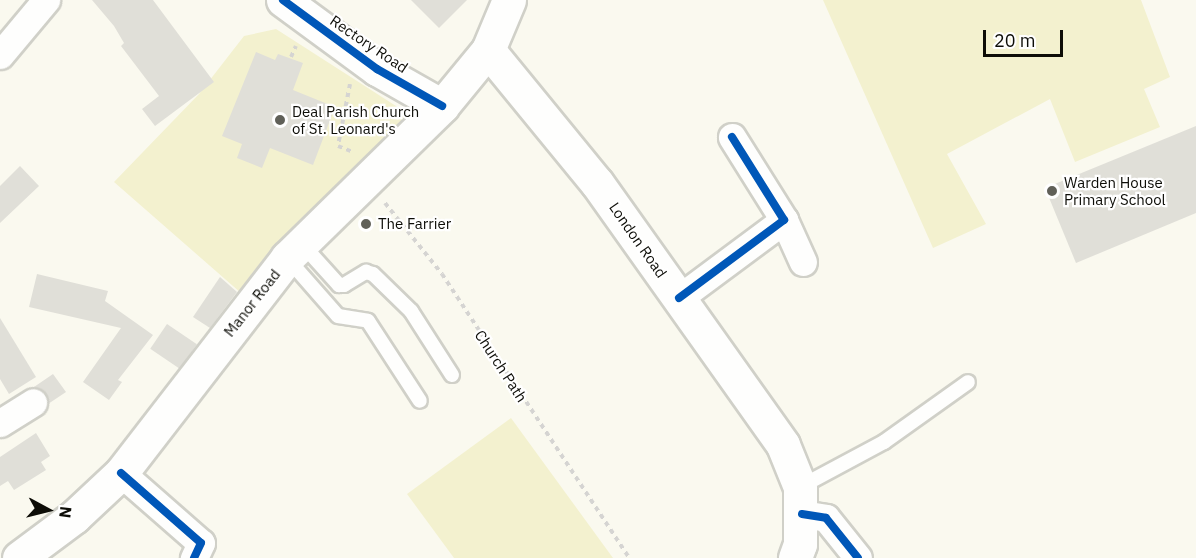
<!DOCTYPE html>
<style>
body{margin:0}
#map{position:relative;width:1196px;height:558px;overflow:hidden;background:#faf9ef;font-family:"IBM Plex Sans",sans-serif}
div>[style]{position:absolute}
.green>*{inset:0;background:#f3f1cf}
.building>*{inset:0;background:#e0dfd8;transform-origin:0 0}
.path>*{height:4px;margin-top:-2px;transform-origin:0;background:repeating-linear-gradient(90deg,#d5d4d2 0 4.5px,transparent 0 9px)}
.roads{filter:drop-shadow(2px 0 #d0d0c8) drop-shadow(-2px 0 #d0d0c8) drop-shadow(0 2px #d0d0c8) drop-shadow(0 -2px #d0d0c8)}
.lane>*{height:14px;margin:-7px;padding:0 7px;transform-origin:7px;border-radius:7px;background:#fefefd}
.street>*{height:27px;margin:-13.5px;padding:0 13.5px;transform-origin:13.5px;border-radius:13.5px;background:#fefefd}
.secondary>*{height:33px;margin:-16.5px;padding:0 16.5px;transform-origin:16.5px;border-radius:16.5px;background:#fefefd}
.primary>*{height:33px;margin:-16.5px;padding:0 16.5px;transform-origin:16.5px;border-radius:16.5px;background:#fefefd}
.cycleway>*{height:8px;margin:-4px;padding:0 4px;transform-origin:4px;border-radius:4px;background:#0057b8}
.dots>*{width:16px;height:16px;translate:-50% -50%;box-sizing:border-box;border:3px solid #fff;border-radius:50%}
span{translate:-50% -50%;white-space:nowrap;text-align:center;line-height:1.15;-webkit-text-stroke:4.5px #fff;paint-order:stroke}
.street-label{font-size:15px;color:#0d0d07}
.poi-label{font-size:15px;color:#0d0d07}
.left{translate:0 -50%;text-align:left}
.north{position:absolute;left:18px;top:480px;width:60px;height:60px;-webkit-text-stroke:4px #fff;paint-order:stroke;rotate:97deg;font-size:16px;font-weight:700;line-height:24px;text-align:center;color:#0d0d07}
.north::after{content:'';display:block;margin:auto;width:21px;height:27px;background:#0d0d07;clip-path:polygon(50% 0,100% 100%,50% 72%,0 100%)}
.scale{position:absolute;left:983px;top:30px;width:80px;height:27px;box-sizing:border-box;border:3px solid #0d0d07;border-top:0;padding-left:8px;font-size:18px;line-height:21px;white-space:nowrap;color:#0d0d07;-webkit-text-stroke:4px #fff;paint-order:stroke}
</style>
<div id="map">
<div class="green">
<i style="clip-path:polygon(823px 0,1141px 0,1170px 77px,1144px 89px,1160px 127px,1075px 162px,1050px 99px,947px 154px,986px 224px,933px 248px)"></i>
<i style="clip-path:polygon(276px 29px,410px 115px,241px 293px,114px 182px,199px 94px,244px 36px)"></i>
<i style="clip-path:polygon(511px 418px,613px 558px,454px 558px,407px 494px)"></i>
</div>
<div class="building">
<i style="clip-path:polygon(92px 0,153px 0,214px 82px,155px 126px,142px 109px,159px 96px,121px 46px,124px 43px,114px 26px)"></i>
<i style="clip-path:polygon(411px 0,467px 0,439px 28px)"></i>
<i style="clip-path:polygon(256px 52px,275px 60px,278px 54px,303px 63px,293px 90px,335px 107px,313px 165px,270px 148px,262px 168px,237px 158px,242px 144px,222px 136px)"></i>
<i style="clip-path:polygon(1196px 126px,1196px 213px,1076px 263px,1045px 188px)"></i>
<i style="clip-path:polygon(20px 166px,39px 186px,0 223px,0 186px)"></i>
<i style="clip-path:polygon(37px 274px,108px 291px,105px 301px,153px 335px,118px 380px,122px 382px,109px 400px,83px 382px,121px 328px,29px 307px)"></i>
<i style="clip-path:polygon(220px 277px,237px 292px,210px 328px,193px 317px)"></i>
<i style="clip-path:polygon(0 318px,36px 377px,9px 394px,0 379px)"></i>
<i style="left:167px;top:324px;width:36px;height:30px;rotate:34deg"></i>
<i style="clip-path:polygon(53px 374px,66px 392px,48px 404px,46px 393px,34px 387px)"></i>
<i style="clip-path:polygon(36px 433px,50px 456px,41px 462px,46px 470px,14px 490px,8px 481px,0 486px,0 457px)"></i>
</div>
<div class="path">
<i style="left:291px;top:57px;width:12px;rotate:-66deg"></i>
<i style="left:350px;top:84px;width:63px;rotate:101deg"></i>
<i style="left:338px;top:146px;width:16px;rotate:22deg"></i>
<i style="left:385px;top:203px;width:91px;rotate:51.2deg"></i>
<i style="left:442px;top:274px;width:340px;rotate:56.6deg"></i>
</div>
<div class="roads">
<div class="lane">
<i style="left:301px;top:243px;width:57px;rotate:47.9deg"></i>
<i style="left:339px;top:285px;width:5px"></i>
<i style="left:344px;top:285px;width:26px;rotate:-31deg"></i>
<i style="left:366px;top:272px;width:7px;rotate:16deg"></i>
<i style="left:373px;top:274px;width:53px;rotate:44.2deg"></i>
<i style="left:411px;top:311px;width:76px;rotate:57.4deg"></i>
<i style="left:287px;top:258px;width:77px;rotate:48.7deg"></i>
<i style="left:338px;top:316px;width:30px;rotate:9deg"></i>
<i style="left:368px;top:321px;width:95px;rotate:57deg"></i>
<i style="left:800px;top:487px;width:95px;rotate:-28.2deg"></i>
<i style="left:884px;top:442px;width:103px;rotate:-35.5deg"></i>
</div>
<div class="street">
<i style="left:0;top:55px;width:72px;rotate:-50.1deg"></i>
<i style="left:784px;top:220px;width:46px;rotate:65.7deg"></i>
<i style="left:679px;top:298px;width:131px;rotate:-36.6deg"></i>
<i style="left:784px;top:220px;width:98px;rotate:-122.1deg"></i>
<i style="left:0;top:423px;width:39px;rotate:-32deg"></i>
<i style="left:121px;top:473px;width:106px;rotate:41.2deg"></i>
<i style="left:201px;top:543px;width:17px;rotate:115deg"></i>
<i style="left:802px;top:514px;width:24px;rotate:9deg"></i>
<i style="left:826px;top:518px;width:51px;rotate:51.3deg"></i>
</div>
<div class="secondary">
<i style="left:283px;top:0;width:117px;rotate:36.3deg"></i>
<i style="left:377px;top:69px;width:75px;rotate:29.6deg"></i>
<i style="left:19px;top:558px;width:69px;rotate:-36.7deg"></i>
<i style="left:74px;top:517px;width:64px;rotate:-43.1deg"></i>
<i style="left:121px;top:473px;width:272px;rotate:-52.3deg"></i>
<i style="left:287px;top:258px;width:217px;rotate:-44.4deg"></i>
<i style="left:442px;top:106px;width:72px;rotate:-50.6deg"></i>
</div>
<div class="primary">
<i style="left:509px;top:0;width:54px;rotate:112.8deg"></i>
<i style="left:488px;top:50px;width:172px;rotate:50.7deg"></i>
<i style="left:597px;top:183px;width:321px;rotate:54.6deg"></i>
<i style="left:783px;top:445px;width:45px;rotate:68deg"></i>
<i style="left:800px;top:487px;width:57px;rotate:90deg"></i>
<i style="left:800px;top:544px;width:15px;rotate:110deg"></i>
</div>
</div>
<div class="cycleway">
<i style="left:283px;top:0;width:117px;rotate:36.3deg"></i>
<i style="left:377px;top:69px;width:75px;rotate:29.6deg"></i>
<i style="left:679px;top:298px;width:131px;rotate:-36.6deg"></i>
<i style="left:784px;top:220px;width:98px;rotate:-122.1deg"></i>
<i style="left:121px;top:473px;width:106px;rotate:41.2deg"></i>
<i style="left:201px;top:543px;width:17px;rotate:115deg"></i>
<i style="left:802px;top:514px;width:24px;rotate:9deg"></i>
<i style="left:826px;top:518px;width:51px;rotate:51.3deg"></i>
</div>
<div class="dots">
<i style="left:280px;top:120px;background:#606058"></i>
<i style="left:1052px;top:191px;background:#606058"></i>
<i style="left:366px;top:224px;background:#606058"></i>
</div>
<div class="street-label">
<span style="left:369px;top:44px;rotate:34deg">Rectory Road</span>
<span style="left:638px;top:240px;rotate:55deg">London Road</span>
<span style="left:252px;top:303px;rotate:-52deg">Manor Road</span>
<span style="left:501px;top:366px;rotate:57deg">Church Path</span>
</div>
<div class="poi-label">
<span class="left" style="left:292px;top:120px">Deal Parish Church<br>of St. Leonard's</span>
<span class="left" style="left:1064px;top:191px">Warden House<br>Primary School</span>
<span class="left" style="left:378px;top:224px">The Farrier</span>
</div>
<div class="north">N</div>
<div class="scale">20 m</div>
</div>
